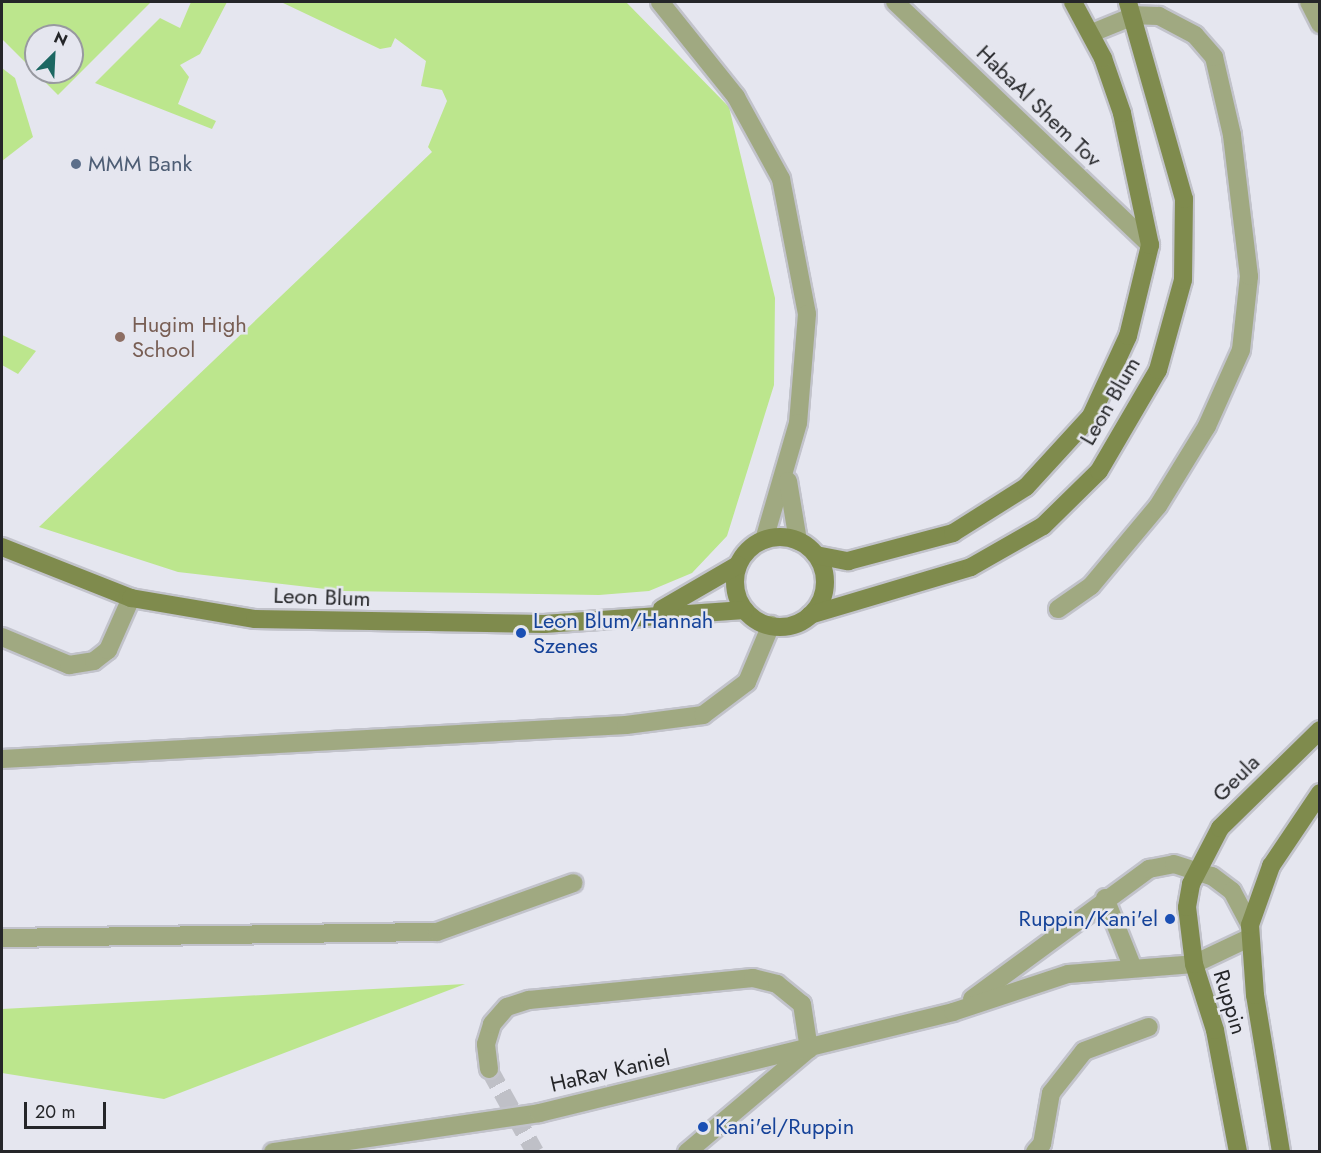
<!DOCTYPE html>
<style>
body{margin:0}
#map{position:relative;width:1321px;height:1153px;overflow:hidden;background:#e5e6ef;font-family:Jost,sans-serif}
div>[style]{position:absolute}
.green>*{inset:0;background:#bce68d}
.street-tunnel>*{height:18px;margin-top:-9px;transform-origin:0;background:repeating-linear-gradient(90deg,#bfc0c7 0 18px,transparent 0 27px)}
.roads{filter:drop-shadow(2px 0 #c2c3cb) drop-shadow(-2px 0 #c2c3cb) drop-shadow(0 2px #c2c3cb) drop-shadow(0 -2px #c2c3cb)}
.street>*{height:18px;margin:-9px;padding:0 9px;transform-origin:9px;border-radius:9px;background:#a0a981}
.secondary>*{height:18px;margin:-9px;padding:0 9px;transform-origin:9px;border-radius:9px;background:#7f8b4d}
.secondary>.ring{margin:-9px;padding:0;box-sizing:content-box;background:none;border:18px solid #7f8b4d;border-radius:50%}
.dots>*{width:16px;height:16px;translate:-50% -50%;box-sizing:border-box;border:3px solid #e5e6ef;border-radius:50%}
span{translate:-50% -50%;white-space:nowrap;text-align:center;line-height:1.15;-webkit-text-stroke:5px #e5e6ef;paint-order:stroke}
.street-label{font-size:22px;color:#252629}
.service-label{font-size:22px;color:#4e5e75}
.left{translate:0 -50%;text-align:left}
.education-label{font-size:22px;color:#785e54}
.transit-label{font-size:22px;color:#164399}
.right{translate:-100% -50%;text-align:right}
.frame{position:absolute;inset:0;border:3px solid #252629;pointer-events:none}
.north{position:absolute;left:24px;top:24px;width:60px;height:60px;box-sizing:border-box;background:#e5e6ef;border:2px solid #9899a0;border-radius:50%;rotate:24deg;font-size:16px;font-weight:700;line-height:24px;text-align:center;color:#252629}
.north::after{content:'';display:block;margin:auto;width:21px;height:27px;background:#1c6762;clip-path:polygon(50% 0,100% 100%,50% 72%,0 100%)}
.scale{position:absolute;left:24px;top:1102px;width:82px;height:27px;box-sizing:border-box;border:3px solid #252629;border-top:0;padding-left:8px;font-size:18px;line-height:21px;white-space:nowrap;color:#252629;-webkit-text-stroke:4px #e5e6ef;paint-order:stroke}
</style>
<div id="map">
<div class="green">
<i style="clip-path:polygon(evenodd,2px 2px,151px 2px,58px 95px,2px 39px,2px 2px,36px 36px,72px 36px,72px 72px,36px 72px,36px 36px)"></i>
<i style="clip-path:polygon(191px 2px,227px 2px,200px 54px,180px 65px,189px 77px,178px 104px,216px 121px,212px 129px,95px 83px,160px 18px,180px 28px)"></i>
<i style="clip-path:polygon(281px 2px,626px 2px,729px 107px,775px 298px,774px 385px,727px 536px,692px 573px,649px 591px,599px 595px,343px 591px,178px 572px,39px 527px,432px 152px,428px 147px,447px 101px,442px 90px,421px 86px,426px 61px,395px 38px,391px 47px,380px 49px)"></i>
<i style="clip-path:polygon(2px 68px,15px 78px,33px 137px,2px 161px)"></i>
<i style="clip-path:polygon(2px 335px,36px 351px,18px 374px,2px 365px)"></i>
<i style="clip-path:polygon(465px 984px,164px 1099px,2px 1073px,2px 1009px)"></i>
</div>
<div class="street-tunnel">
<i style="left:489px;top:1069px;width:95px;rotate:61deg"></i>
</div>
<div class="roads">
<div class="street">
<i style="left:660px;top:2px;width:122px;rotate:51.3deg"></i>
<i style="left:736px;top:97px;width:94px;rotate:61.2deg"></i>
<i style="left:781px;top:179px;width:137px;rotate:79.1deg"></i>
<i style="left:807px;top:314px;width:109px;rotate:94.7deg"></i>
<i style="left:798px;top:423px;width:122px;rotate:106.2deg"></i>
<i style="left:895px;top:2px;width:352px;rotate:43.6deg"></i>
<i style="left:1309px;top:2px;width:25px;rotate:63deg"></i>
<i style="left:788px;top:481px;width:61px;rotate:80.5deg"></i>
<i style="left:1058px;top:609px;width:40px;rotate:-34.9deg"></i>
<i style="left:1091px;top:586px;width:104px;rotate:-50.1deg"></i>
<i style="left:1158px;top:506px;width:94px;rotate:-58.5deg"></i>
<i style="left:1207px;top:426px;width:83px;rotate:-65.9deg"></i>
<i style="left:1241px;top:350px;width:74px;rotate:-83.8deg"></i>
<i style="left:1249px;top:276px;width:142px;rotate:-96.9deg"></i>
<i style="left:1232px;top:135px;width:80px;rotate:-103deg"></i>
<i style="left:1214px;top:57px;width:29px;rotate:-131deg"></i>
<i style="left:1195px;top:35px;width:41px;rotate:-152.2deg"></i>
<i style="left:1159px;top:16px;width:23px;rotate:-178deg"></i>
<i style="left:1136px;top:15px;width:48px;rotate:157.8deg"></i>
<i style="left:2px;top:637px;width:73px;rotate:22.7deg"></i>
<i style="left:69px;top:665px;width:25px;rotate:-9deg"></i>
<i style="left:94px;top:661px;width:18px;rotate:-38deg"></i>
<i style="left:108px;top:650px;width:57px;rotate:-66.1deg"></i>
<i style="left:2px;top:759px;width:625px;rotate:-3.12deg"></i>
<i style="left:626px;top:725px;width:78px;rotate:-7.4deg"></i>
<i style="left:703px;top:715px;width:55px;rotate:-36.9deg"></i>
<i style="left:747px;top:682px;width:62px;rotate:-67.2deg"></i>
<i style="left:1105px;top:898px;width:73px;rotate:68.3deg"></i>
<i style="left:2px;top:938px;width:435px;rotate:-0.8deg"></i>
<i style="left:437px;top:932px;width:145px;rotate:-19.7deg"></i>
<i style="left:972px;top:999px;width:220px;rotate:-36.3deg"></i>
<i style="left:1149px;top:869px;width:25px;rotate:-11deg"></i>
<i style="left:1174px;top:864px;width:40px;rotate:18deg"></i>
<i style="left:1212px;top:876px;width:25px;rotate:37deg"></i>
<i style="left:1232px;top:891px;width:38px;rotate:62deg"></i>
<i style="left:489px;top:1069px;width:25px;rotate:-97deg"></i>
<i style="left:486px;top:1044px;width:21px;rotate:-73deg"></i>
<i style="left:492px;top:1024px;width:23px;rotate:-49deg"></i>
<i style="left:507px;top:1007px;width:23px;rotate:-18deg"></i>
<i style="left:529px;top:1000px;width:225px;rotate:-5.6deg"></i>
<i style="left:753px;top:978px;width:25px;rotate:14deg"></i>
<i style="left:777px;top:984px;width:32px;rotate:39deg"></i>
<i style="left:802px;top:1004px;width:46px;rotate:81.2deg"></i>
<i style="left:809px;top:1049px;width:160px;rotate:139.8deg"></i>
<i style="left:273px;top:1152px;width:269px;rotate:-8.3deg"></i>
<i style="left:539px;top:1113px;width:426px;rotate:-13.7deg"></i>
<i style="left:953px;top:1012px;width:121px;rotate:-18.3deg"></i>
<i style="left:1068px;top:974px;width:126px;rotate:-4.5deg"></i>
<i style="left:1194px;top:964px;width:61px;rotate:-25.3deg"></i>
<i style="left:1035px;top:1152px;width:11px;rotate:-49deg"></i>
<i style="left:1042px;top:1144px;width:52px;rotate:-80deg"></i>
<i style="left:1051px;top:1093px;width:53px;rotate:-51.8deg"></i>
<i style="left:1084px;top:1051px;width:69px;rotate:-20.3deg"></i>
</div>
<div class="secondary">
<i class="ring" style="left:735px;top:537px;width:72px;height:72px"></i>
<i style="left:2px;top:547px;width:139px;rotate:21.6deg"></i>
<i style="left:131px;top:598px;width:126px;rotate:9.6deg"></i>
<i style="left:255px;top:619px;width:289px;rotate:1deg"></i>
<i style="left:544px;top:624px;width:201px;rotate:-4deg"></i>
<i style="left:816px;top:555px;width:33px;rotate:11deg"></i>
<i style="left:848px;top:561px;width:109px;rotate:-14.9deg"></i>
<i style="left:953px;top:533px;width:86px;rotate:-32.2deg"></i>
<i style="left:1026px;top:487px;width:96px;rotate:-47.5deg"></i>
<i style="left:1091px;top:416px;width:88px;rotate:-65.2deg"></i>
<i style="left:1128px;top:336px;width:94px;rotate:-76.4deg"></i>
<i style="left:1150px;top:245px;width:135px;rotate:-102deg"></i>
<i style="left:1122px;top:113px;width:58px;rotate:-109.1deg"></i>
<i style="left:1103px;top:58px;width:64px;rotate:-118.2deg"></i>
<i style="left:662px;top:609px;width:88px;rotate:-30.1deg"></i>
<i style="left:810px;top:615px;width:168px;rotate:-16.6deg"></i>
<i style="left:971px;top:567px;width:83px;rotate:-29.7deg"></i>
<i style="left:1043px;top:526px;width:78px;rotate:-44.5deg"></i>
<i style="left:1099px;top:471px;width:117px;rotate:-59.7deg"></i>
<i style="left:1158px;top:370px;width:93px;rotate:-74.5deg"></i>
<i style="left:1183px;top:280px;width:81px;rotate:-89.3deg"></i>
<i style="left:1184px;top:199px;width:205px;rotate:-105.9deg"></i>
<i style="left:1238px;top:1152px;width:124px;rotate:-100.7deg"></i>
<i style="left:1215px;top:1030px;width:69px;rotate:-107.7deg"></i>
<i style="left:1194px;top:964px;width:57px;rotate:-97deg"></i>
<i style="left:1187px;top:907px;width:23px;rotate:-80deg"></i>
<i style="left:1191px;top:884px;width:63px;rotate:-62.6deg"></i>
<i style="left:1220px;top:828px;width:140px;rotate:-44.4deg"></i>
<i style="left:1281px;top:1152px;width:159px;rotate:-99.4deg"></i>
<i style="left:1255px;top:995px;width:70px;rotate:-94.1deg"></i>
<i style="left:1250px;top:925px;width:63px;rotate:-70.4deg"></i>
<i style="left:1271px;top:866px;width:88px;rotate:-56.1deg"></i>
</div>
</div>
<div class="dots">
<i style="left:76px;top:164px;background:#5c6f8a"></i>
<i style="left:120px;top:337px;background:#8d6e63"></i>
<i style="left:521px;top:633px;background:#1a4fb4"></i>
<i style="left:1170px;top:919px;background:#1a4fb4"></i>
<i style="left:703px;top:1127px;background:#1a4fb4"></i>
</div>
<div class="street-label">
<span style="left:1039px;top:106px;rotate:44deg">HabaAl Shem Tov</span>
<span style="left:1110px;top:401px;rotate:-60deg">Leon Blum</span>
<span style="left:322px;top:597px;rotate:2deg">Leon Blum</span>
<span style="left:1236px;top:778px;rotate:-45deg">Geula</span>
<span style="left:1230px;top:1002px;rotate:73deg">Ruppin</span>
<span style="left:610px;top:1071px;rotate:-13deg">HaRav Kaniel</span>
</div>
<div class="service-label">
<span class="left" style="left:88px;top:164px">MMM Bank</span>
</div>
<div class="education-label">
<span class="left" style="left:132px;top:337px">Hugim High<br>School</span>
</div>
<div class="transit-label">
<span class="left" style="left:533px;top:633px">Leon Blum/Hannah<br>Szenes</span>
<span class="right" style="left:1158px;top:919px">Ruppin/Kani'el</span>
<span class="left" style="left:715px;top:1127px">Kani'el/Ruppin</span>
</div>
<div class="frame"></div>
<div class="north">N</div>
<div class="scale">20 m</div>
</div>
